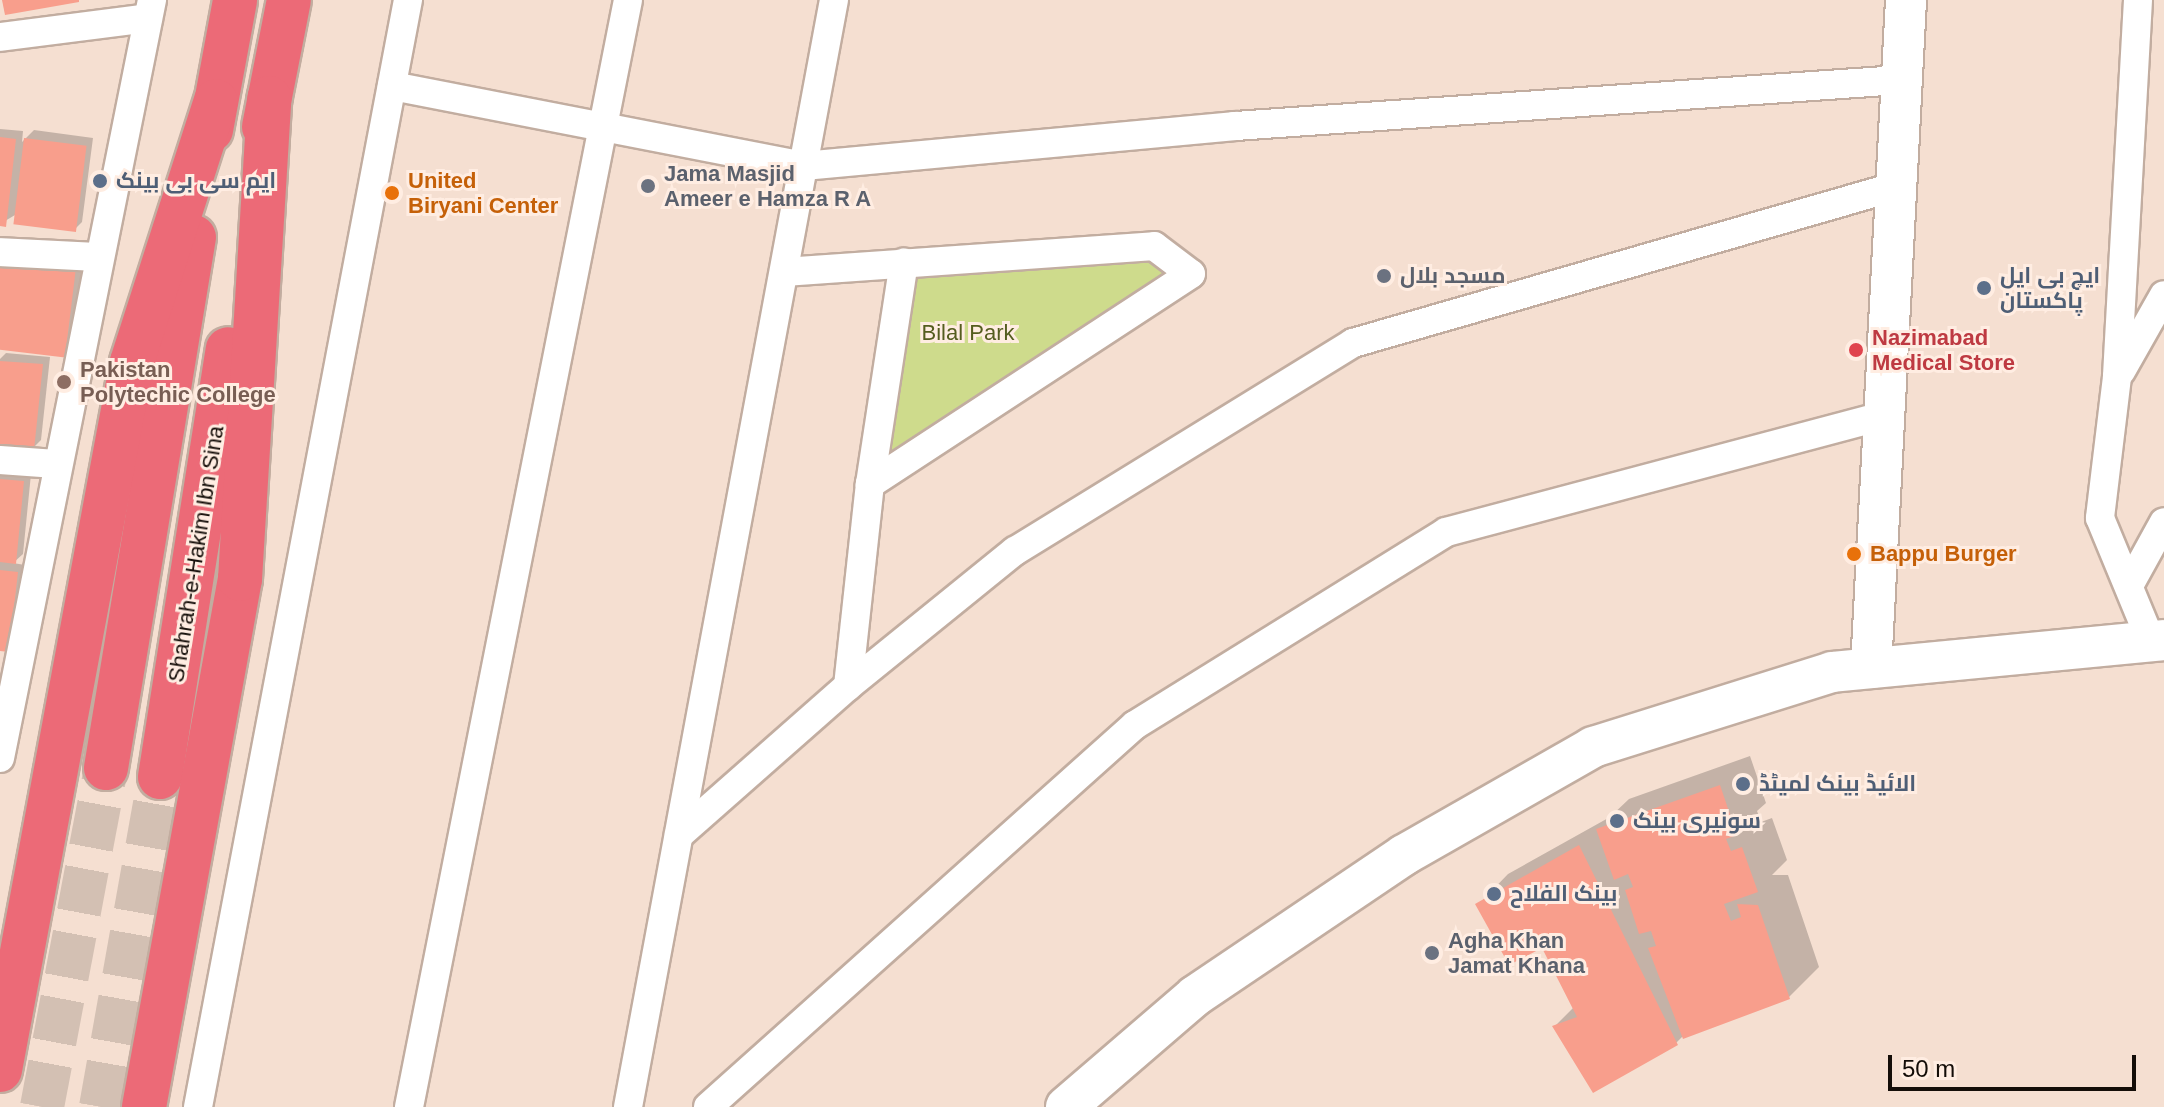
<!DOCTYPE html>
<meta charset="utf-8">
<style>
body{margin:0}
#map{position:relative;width:2164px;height:1107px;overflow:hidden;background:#f5dfd1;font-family:Arial,Cairo,sans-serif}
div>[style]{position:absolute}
.green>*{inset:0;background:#cedb8c}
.shadow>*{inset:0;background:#0003}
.building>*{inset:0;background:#f89e8c;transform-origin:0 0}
.highway-tunnel>*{height:44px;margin-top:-22px;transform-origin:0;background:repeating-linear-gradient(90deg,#d3c0b3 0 44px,transparent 0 66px)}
.roads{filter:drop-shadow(2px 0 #c2ada0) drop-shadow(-2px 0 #c2ada0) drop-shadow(0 2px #c2ada0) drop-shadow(0 -2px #c2ada0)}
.street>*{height:28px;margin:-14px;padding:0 14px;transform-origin:14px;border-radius:14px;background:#fff}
.secondary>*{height:40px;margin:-20px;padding:0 20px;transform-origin:20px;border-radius:20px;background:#fff}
.highway>*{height:44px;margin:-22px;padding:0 22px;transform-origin:22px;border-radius:22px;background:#ec6a77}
.dots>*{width:22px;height:22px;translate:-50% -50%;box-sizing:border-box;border:4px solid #ffede2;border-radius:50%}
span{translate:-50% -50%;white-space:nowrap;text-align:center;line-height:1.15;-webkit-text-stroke:6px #ffede2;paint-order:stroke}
.worship-label{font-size:22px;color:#5b616d;font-weight:700}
.left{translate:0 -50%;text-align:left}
.food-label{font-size:22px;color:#c56008;font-weight:700}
.service-label{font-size:22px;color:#4e5e75;font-weight:700}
.park-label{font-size:22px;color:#555d1f}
.health-label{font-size:22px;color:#be3a42;font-weight:700}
.education-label{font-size:22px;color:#785e54;font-weight:700}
.street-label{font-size:22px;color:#140d08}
.scale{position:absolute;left:1888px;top:1055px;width:248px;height:36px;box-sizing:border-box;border:4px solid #140d08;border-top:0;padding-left:10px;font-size:24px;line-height:28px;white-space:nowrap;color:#140d08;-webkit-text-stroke:6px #ffede2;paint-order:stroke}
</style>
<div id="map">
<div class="green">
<i style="clip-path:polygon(1154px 246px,1191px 274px,870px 484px,904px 263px)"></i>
</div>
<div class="shadow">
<i style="clip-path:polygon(0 129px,23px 131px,22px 142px,34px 130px,93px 138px,82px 222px,74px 230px,15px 215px,0 224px)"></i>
<i style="clip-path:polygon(0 254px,82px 265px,72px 347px,64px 355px,0 346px)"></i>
<i style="clip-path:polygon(6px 353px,50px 357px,41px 440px,33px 448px,0 445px,0 359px)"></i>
<i style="clip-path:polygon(0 470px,31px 474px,23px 554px,13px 563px,25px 565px,17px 642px,0 649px)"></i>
<i style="clip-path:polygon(1750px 756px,1766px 803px,1757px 811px,1761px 822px,1772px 818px,1787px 860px,1772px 875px,1788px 875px,1819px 967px,1789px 997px,1684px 1035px,1676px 1043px,1555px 1026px,1574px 1007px,1542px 946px,1478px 905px,1508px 874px,1610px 817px,1629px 799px)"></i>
</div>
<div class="building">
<i style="clip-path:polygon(2px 0,79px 0,79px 2px,5px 15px)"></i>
<i style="clip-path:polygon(0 137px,16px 139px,6px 227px,0 226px)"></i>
<i style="left:24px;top:138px;width:63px;height:87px;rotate:7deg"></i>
<i style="left:0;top:263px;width:76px;height:86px;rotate:7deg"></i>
<i style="clip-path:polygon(0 361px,43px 364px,34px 450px,0 447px)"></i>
<i style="clip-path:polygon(0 479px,24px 481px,16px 564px,0 562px)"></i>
<i style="clip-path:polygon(0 570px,18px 572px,9px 652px,0 651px)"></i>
<i style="clip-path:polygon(1720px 785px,1737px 835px,1726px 839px,1731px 851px,1742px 847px,1758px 892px,1724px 904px,1731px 921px,1741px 917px,1737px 904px,1758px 905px,1790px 999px,1683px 1039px,1648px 948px,1656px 946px,1651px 931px,1639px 934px,1625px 890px,1633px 887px,1628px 874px,1614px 880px,1596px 829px)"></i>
<i style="clip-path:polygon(1579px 845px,1678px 1045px,1593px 1093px,1552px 1026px,1577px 1017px,1542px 948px,1509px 965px,1475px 904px)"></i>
</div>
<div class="highway-tunnel">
<i style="left:42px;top:1107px;width:345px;rotate:-79.3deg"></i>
<i style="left:101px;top:1107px;width:335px;rotate:-79.9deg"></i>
</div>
<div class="roads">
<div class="street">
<i style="left:2138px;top:0;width:378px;rotate:93.2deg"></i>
<i style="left:2117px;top:377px;width:142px;rotate:96.9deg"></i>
<i style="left:2100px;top:518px;width:131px;rotate:67.5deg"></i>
<i style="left:0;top:37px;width:149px;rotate:-7.3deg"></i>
<i style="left:392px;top:86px;width:420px;rotate:11deg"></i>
<i style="left:804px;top:166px;width:433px;rotate:-5.3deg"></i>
<i style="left:1235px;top:126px;width:666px;rotate:-3.96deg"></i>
<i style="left:0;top:252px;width:98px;rotate:2.9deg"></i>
<i style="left:784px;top:272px;width:371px;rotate:-4deg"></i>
<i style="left:1154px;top:246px;width:46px;rotate:37.1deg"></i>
<i style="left:1191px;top:274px;width:384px;rotate:146.8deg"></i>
<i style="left:2121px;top:371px;width:87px;rotate:-60.5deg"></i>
<i style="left:0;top:460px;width:56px;rotate:4.1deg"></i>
<i style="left:2131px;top:582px;width:68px;rotate:-61.2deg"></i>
<i style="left:848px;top:686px;width:203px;rotate:-83.8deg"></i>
<i style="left:870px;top:484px;width:224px;rotate:-81.3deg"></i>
<i style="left:0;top:758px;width:773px;rotate:-78.66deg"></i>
<i style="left:679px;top:835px;width:225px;rotate:-41.4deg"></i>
<i style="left:848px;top:686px;width:215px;rotate:-39deg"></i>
<i style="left:1015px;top:551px;width:397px;rotate:-31.6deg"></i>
<i style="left:1353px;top:343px;width:563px;rotate:-16.09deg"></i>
<i style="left:198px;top:1107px;width:1127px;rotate:-79.26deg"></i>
<i style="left:409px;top:1107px;width:1128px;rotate:-78.81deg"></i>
<i style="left:628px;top:1107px;width:1126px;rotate:-79.46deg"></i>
<i style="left:708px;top:1107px;width:573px;rotate:-41.82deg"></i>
<i style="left:1135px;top:725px;width:366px;rotate:-31.8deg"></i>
<i style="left:1446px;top:532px;width:452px;rotate:-14.9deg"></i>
</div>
<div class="secondary">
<i style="left:1871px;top:668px;width:669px;rotate:-87deg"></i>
<i style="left:1066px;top:1107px;width:170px;rotate:-40.7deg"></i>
<i style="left:1195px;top:996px;width:252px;rotate:-34deg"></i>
<i style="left:1404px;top:855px;width:218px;rotate:-29.7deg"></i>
<i style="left:1593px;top:747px;width:250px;rotate:-17.4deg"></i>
<i style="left:1832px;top:672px;width:334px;rotate:-5.5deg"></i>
</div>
<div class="highway">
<i style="left:264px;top:127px;width:129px;rotate:-78.9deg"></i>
<i style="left:211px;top:130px;width:132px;rotate:-79.5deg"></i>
<i style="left:106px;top:768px;width:538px;rotate:-80.59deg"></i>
<i style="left:160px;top:777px;width:433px;rotate:-81deg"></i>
<i style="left:0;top:1070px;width:720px;rotate:-79.44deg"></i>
<i style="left:132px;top:362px;width:274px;rotate:-72.2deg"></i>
<i style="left:144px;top:1107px;width:537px;rotate:-79.7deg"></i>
<i style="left:240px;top:579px;width:482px;rotate:-86.5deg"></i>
</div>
</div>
<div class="dots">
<i style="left:100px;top:181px;background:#5c6f8a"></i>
<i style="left:648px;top:186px;background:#6b7280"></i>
<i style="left:392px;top:193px;background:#e8710a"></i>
<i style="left:1384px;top:276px;background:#6b7280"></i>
<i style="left:1984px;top:288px;background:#5c6f8a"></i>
<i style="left:1856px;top:350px;background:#e0444e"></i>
<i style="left:64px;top:382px;background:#8d6e63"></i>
<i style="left:1854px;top:554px;background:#e8710a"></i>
<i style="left:1743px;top:784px;background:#5c6f8a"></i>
<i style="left:1617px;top:821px;background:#5c6f8a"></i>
<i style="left:1494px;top:894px;background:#5c6f8a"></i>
<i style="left:1432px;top:953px;background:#6b7280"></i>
</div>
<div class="worship-label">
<span class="left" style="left:664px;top:186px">Jama Masjid<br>Ameer e Hamza R A</span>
<span class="left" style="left:1400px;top:276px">مسجد بلال</span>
<span class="left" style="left:1448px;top:953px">Agha Khan<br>Jamat Khana</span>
</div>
<div class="food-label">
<span class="left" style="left:408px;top:193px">United<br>Biryani Center</span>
<span class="left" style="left:1870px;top:554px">Bappu Burger</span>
</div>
<div class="service-label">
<span class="left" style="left:116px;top:181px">ایم سی بی بینک</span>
<span class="left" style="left:2000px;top:288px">ایچ بی ایل<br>پاکستان</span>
<span class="left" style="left:1759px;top:784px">الائیڈ بینک لمیٹڈ</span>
<span class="left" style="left:1633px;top:821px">سونیری بینک</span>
<span class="left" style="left:1510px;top:894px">بینک الفلاح</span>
</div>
<div class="park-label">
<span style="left:968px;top:333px">Bilal Park</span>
</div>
<div class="health-label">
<span class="left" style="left:1872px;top:350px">Nazimabad<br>Medical Store</span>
</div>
<div class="education-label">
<span class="left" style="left:80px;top:382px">Pakistan<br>Polytechic College</span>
</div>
<div class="street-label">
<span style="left:196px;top:554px;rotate:-81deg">Shahrah-e-Hakim Ibn Sina</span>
</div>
<div class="scale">50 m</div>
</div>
